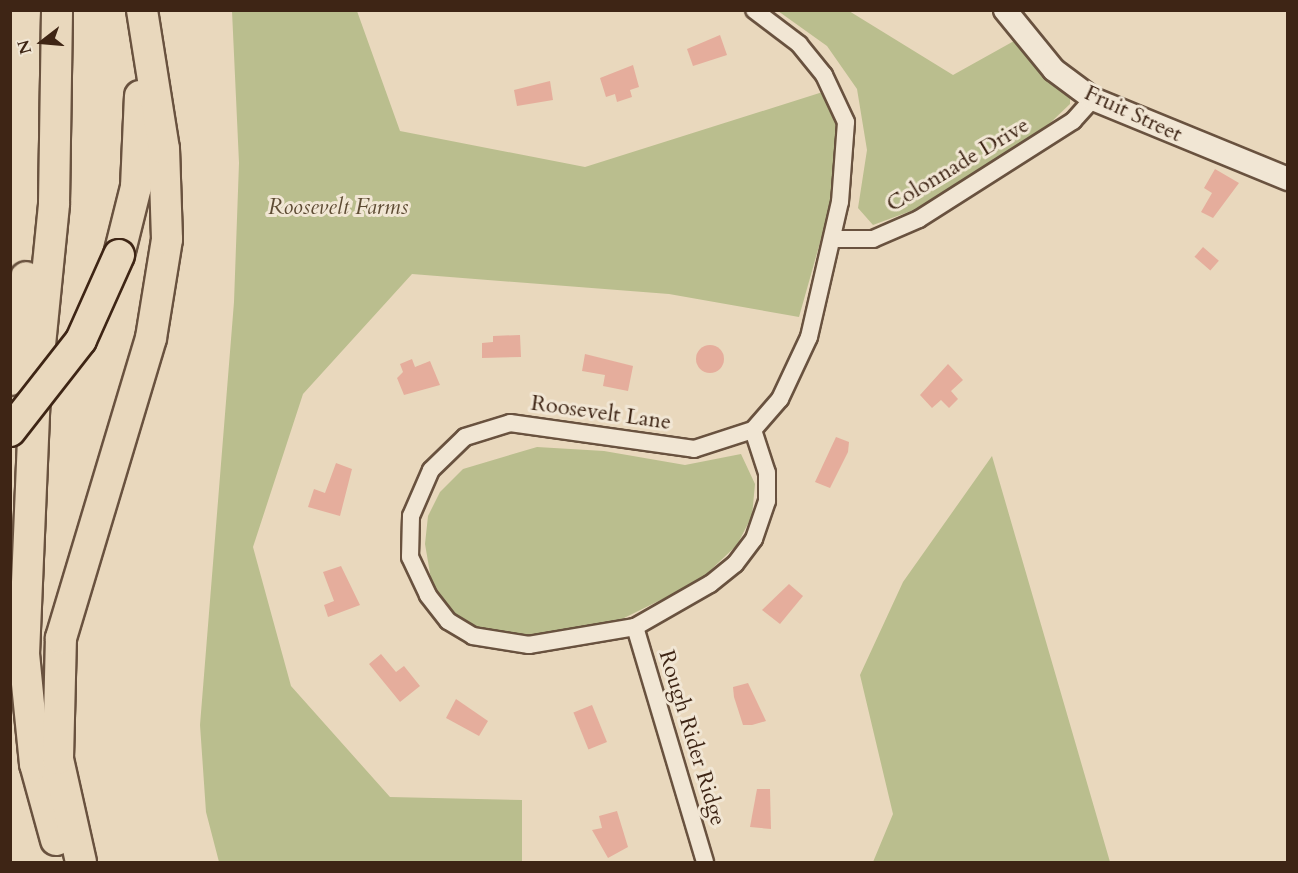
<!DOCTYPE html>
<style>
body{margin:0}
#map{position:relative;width:1298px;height:873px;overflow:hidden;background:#e9d8bd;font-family:Cardo,serif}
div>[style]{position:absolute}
.green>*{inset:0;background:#babe8e}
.building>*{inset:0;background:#e5ad9c;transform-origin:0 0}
.round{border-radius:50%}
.roads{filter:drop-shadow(2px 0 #69523f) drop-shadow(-2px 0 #69523f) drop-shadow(0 2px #69523f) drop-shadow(0 -2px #69523f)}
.street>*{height:16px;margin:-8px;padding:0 8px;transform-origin:8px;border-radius:8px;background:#f1e6d4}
.secondary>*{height:22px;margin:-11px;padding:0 11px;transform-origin:11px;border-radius:11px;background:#f1e6d4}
.highway>*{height:30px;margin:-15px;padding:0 15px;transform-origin:15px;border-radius:15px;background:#e9d8bd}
.bridges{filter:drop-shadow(2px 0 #3e2515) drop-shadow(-2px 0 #3e2515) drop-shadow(0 2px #3e2515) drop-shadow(0 -2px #3e2515)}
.highway-bridge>*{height:30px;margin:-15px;padding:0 15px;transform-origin:15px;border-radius:15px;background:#e9d8bd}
span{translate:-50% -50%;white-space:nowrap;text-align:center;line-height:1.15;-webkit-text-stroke:6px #f1e6d4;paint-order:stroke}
.street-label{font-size:22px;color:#3e2515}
.park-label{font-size:22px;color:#5d4b33;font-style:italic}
.frame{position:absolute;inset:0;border:12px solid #3e2515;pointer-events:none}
.north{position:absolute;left:12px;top:12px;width:60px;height:60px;-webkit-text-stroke:4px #f1e6d4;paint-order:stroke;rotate:254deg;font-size:16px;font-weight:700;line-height:24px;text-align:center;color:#3e2515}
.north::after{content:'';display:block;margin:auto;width:21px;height:27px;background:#3e2515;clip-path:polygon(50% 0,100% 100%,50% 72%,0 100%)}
</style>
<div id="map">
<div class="green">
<i style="clip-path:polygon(232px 11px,357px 11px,400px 131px,585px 167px,829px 90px,839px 125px,834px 193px,799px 317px,669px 294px,412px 274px,303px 394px,253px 547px,291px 686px,390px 797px,522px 800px,522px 862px,219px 862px,206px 812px,200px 725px,234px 302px,239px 163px)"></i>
<i style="clip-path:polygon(778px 11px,849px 11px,953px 75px,1014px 41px,1070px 93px,1070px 104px,1048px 125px,919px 208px,873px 225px,858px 208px,867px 150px,857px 89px,827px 46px)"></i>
<i style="clip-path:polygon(537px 447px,604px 451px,685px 465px,741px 454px,755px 484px,752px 516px,737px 545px,699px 581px,620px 620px,530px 638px,477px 629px,452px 614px,432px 585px,425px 544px,428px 516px,440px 492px,463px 469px)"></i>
<i style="clip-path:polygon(992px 456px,1110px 862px,873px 862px,893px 814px,860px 675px,903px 582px)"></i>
</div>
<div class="building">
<i style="clip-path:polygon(720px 35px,727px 55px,693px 66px,687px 49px)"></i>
<i style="clip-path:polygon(633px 65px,639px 87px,630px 90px,632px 97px,617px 102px,615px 94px,606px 97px,600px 78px)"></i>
<i style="clip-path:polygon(550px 81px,553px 100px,517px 106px,514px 90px)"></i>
<i style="clip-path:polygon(1215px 169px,1239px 183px,1213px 218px,1201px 212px,1212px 193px,1204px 188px)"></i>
<i style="left:1203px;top:247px;width:21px;height:13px;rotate:41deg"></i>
<i style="clip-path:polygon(520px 335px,521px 357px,482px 358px,482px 343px,493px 342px,493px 336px)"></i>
<i class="round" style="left:696px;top:345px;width:28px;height:28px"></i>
<i style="clip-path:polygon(585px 354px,633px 366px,628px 391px,603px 386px,605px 375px,582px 371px)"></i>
<i style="clip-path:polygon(412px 359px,415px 367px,430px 361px,440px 385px,404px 395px,397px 378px,403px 372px,400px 364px)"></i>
<i style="clip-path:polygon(948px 364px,963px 380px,951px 391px,958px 399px,949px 408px,941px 400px,932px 408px,920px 395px)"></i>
<i style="clip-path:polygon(836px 437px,849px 442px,848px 452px,830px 488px,815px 482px)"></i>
<i style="clip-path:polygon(336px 463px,352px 469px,340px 516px,308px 507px,314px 489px,325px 493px)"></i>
<i style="clip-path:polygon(341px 566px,360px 605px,328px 617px,324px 605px,334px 601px,323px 572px)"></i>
<i style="clip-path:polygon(789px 584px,803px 596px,780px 624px,762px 610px)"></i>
<i style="clip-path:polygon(381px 654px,396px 672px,404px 666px,420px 686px,400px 702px,369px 664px)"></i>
<i style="clip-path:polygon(748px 683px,766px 721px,752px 725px,743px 725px,734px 697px,733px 687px)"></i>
<i style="clip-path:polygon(456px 699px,488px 721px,479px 736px,446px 718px)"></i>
<i style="left:592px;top:705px;width:40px;height:20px;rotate:68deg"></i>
<i style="clip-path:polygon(757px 789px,770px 789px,771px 829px,750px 827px)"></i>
<i style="clip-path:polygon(617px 811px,628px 847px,608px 858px,592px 830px,602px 828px,599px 816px)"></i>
</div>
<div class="roads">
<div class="street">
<i style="left:833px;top:239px;width:40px"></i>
<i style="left:873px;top:239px;width:50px;rotate:-23.5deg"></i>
<i style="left:919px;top:219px;width:183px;rotate:-32.5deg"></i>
<i style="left:1073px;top:121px;width:30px;rotate:-48deg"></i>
<i style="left:510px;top:423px;width:186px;rotate:8deg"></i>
<i style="left:694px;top:449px;width:62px;rotate:-17.9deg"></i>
<i style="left:753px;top:430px;width:45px;rotate:72deg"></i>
<i style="left:767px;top:473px;width:28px;rotate:90deg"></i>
<i style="left:767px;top:501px;width:40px;rotate:108.9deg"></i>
<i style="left:754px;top:539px;width:31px;rotate:127deg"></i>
<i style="left:735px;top:564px;width:32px;rotate:141deg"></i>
<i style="left:710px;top:584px;width:86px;rotate:150.2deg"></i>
<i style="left:635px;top:627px;width:108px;rotate:170.4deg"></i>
<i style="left:529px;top:645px;width:57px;rotate:-170.9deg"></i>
<i style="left:473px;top:636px;width:29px;rotate:-149deg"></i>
<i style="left:448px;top:621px;width:33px;rotate:-128deg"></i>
<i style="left:428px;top:595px;width:42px;rotate:-115.3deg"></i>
<i style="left:410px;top:557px;width:41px;rotate:-88.6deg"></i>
<i style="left:411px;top:516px;width:50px;rotate:-66.5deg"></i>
<i style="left:431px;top:470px;width:47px;rotate:-44.1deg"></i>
<i style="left:465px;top:437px;width:47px;rotate:-17.3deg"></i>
<i style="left:753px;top:430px;width:41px;rotate:-48.9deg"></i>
<i style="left:780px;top:399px;width:68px;rotate:-64.9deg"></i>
<i style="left:809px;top:337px;width:139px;rotate:-77.1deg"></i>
<i style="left:840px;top:202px;width:80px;rotate:-85.7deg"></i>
<i style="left:846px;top:122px;width:52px;rotate:-115.1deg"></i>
<i style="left:824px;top:75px;width:40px;rotate:-129deg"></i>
<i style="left:799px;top:44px;width:56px;rotate:-142.9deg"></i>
<i style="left:635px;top:627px;width:245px;rotate:73.4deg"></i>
</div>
<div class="secondary">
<i style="left:1005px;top:10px;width:77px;rotate:50.8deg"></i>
<i style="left:1054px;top:70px;width:49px;rotate:36.6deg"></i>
<i style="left:1093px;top:99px;width:211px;rotate:22.3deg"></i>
</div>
<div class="highway">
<i style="left:119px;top:255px;width:70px;rotate:-76deg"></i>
<i style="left:136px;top:187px;width:91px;rotate:-87.5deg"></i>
<i style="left:10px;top:380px;width:104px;rotate:-81.2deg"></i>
<i style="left:56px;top:840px;width:79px;rotate:-105.4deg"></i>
<i style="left:35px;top:764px;width:111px;rotate:-95.7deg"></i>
<i style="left:24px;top:654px;width:259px;rotate:-87.6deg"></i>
<i style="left:35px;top:395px;width:193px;rotate:-84.3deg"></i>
<i style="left:54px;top:203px;width:193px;rotate:-89.1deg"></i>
<i style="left:81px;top:862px;width:106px;rotate:-102.6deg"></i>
<i style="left:58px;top:759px;width:121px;rotate:-88.6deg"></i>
<i style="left:61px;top:638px;width:313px;rotate:-73.3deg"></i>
<i style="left:151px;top:338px;width:100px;rotate:-80.8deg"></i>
<i style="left:167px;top:239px;width:90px;rotate:-91.9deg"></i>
<i style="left:164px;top:149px;width:141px;rotate:-99deg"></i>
</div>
</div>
<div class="bridges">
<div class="highway-bridge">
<i style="left:10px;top:431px;width:115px;rotate:-52deg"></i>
<i style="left:81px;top:340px;width:93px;rotate:-65.9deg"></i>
</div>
</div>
<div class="street-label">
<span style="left:1133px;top:114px;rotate:25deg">Fruit Street</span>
<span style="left:958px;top:165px;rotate:-31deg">Colonnade Drive</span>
<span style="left:601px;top:413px;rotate:8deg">Roosevelt Lane</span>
<span style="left:692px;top:738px;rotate:73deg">Rough Rider Ridge</span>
</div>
<div class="park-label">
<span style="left:338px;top:208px">Roosevelt Farms</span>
</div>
<div class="frame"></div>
<div class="north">N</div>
</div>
